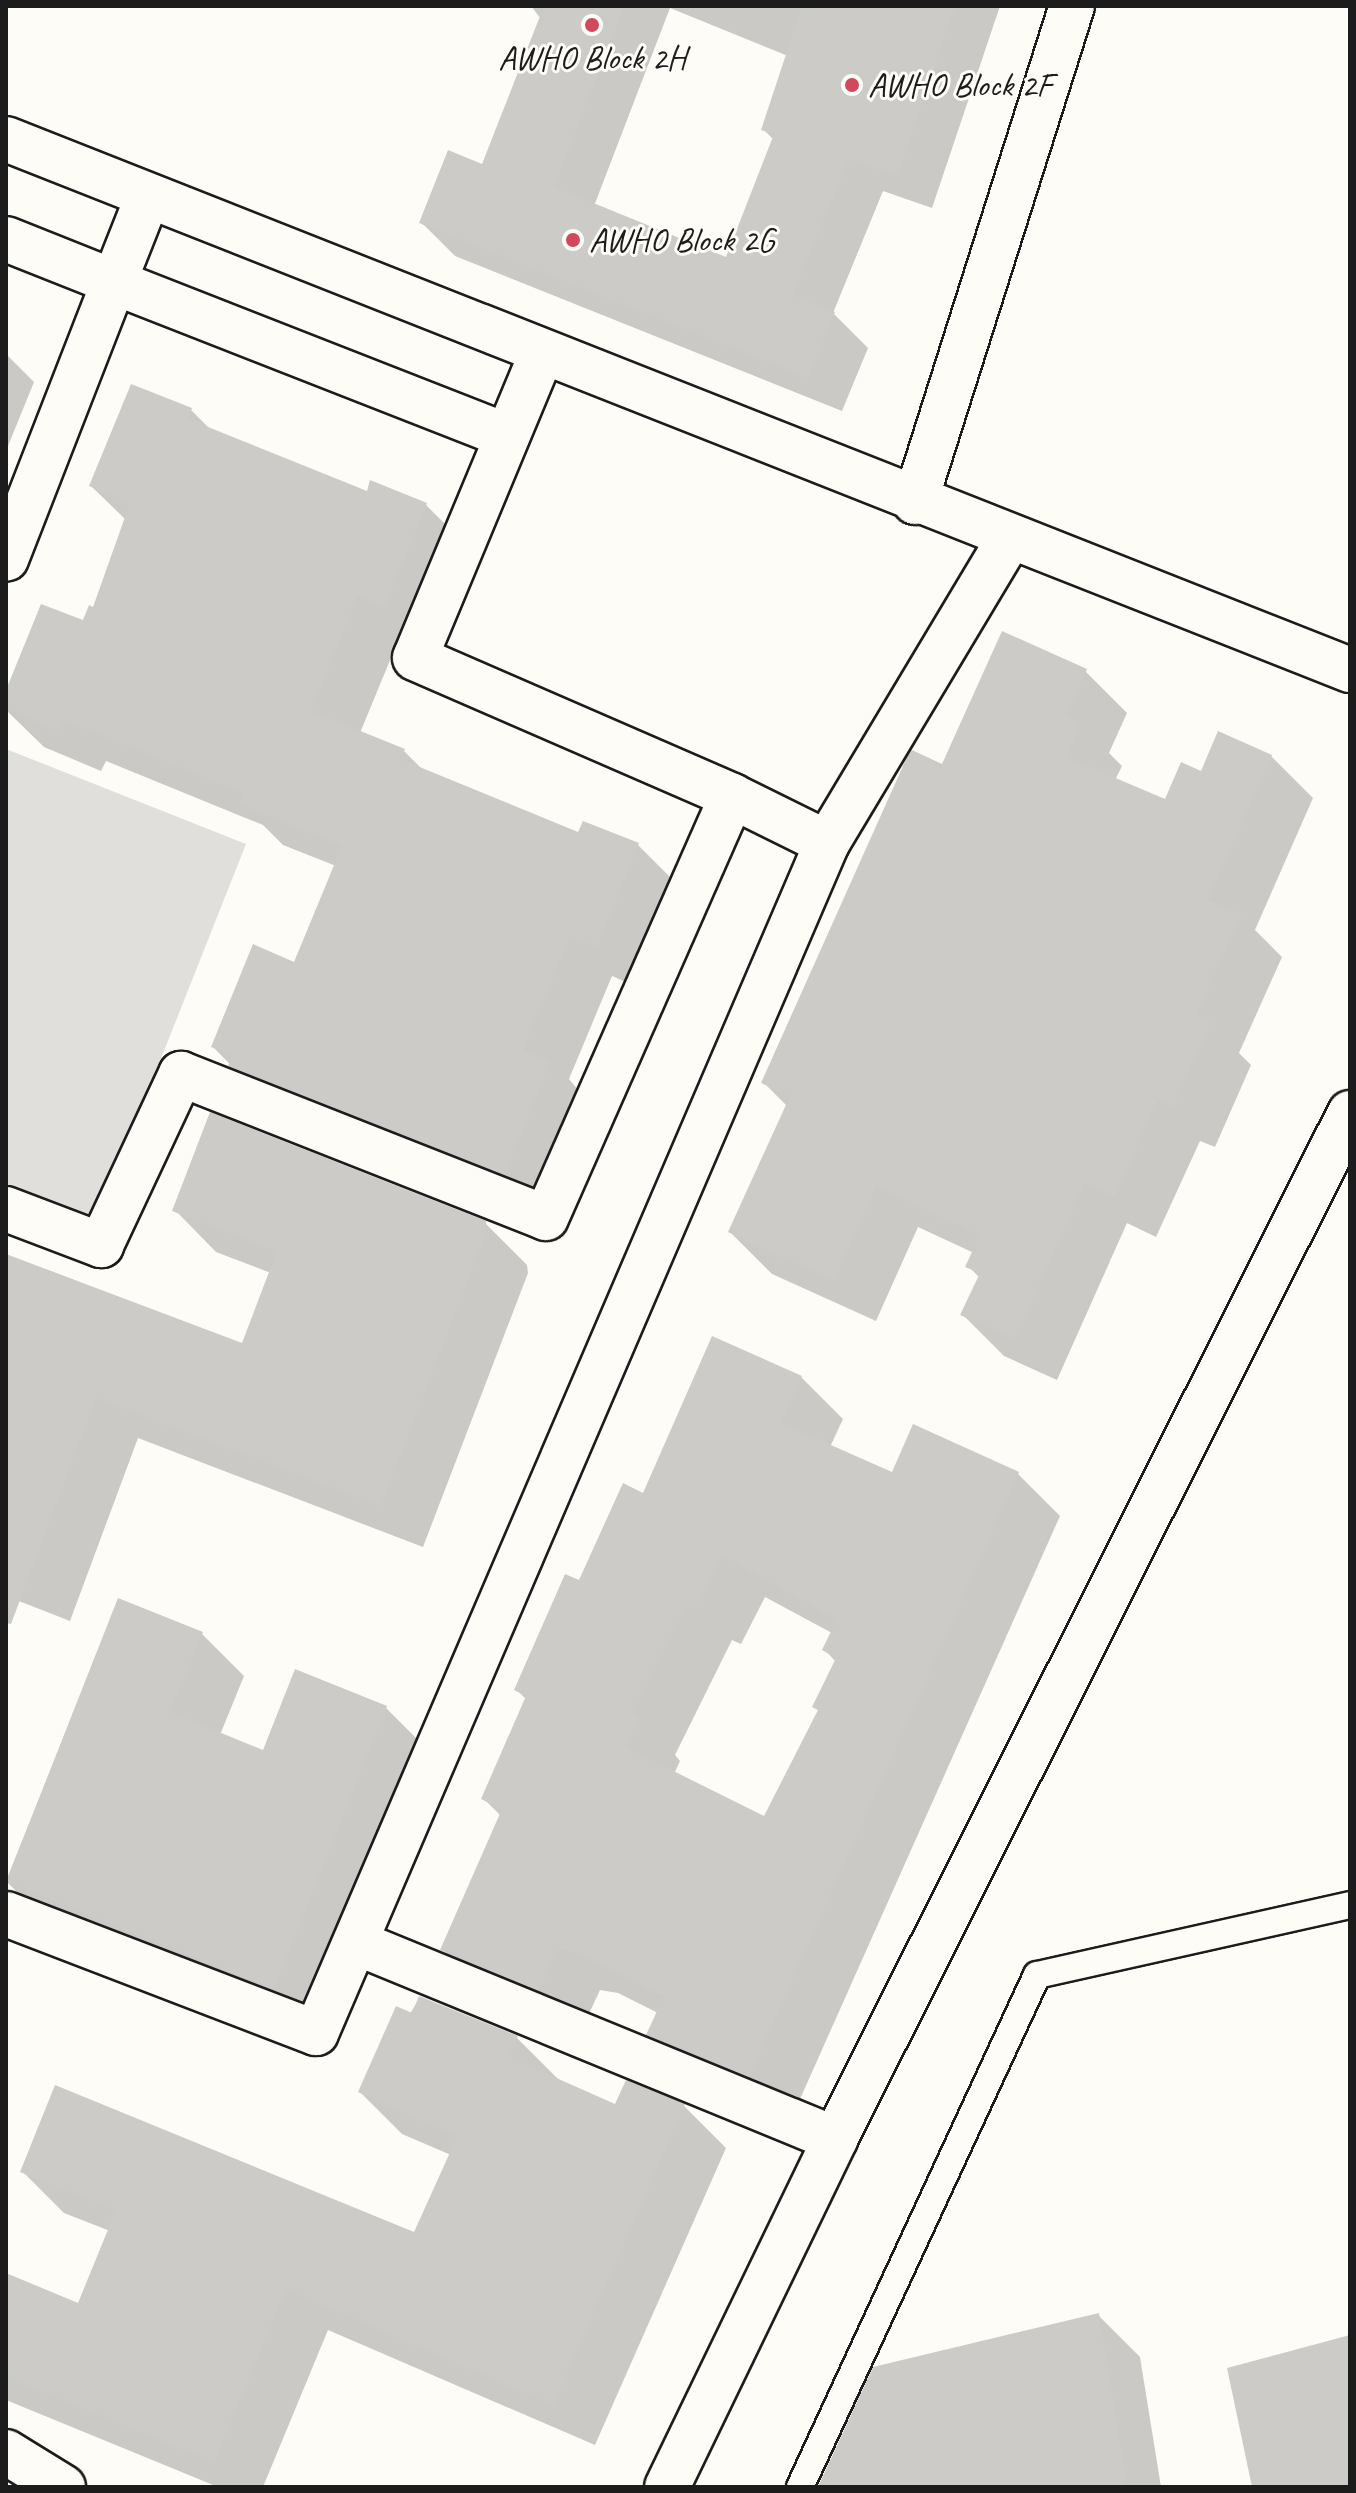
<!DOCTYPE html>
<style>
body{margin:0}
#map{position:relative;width:1356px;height:2493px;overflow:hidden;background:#fdfcf7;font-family:Caveat,sans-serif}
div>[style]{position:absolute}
.green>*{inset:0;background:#e0dfdb}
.shadow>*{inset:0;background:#0003}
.building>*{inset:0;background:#cccbc8}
.roads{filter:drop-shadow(2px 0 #1c1c1c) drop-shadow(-2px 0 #1c1c1c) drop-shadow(0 2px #1c1c1c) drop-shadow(0 -2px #1c1c1c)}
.service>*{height:26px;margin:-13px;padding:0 13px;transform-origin:13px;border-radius:13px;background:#fdfcf7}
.minor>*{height:44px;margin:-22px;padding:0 22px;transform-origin:22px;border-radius:22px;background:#fdfcf7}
.dots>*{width:22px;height:22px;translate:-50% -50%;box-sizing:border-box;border:4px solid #fdfcf7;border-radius:50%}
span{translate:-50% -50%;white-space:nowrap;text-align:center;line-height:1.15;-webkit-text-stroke:6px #fdfcf7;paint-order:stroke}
.poi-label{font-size:34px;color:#1c1c1c}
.left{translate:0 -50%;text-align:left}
.frame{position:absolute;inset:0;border:8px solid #1c1c1c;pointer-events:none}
</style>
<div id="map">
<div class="green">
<i style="clip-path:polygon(6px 749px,246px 844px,95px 1225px,6px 1189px)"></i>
</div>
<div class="shadow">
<i style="clip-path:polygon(evenodd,531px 6px,1000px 6px,932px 208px,883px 191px,833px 313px,868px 348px,842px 411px,455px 256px,421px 222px,483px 167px,541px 19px,531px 6px,670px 8px,788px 56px,763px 129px,774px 140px,727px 260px,594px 206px,670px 8px)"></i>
<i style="clip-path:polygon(6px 354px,34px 382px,6px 451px)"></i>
<i style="clip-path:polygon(191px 410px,211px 430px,368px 493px,426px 505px,468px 547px,427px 648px,400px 636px,360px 733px,404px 751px,424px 771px,579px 834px,638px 845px,680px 887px,639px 988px,612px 976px,569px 1079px,591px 1106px,547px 1215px,272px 1107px,213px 1047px,295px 964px,336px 866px,283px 845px,263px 825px,106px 761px,101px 771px,44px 747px,6px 710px,6px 695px,95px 609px,126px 520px,91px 486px)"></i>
<i style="clip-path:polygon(1085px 671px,1127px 713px,1109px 753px,1122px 766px,1115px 780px,1166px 802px,1202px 774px,1271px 756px,1313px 798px,1255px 930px,1282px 957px,1239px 1053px,1251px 1065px,1215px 1147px,1200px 1141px,1156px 1237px,1127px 1223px,1057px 1380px,1004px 1356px,963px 1315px,980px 1278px,968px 1266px,974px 1253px,918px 1227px,876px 1321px,772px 1274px,730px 1232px,787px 1106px,763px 1082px,943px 767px)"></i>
<i style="clip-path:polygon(175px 1210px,485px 1223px,527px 1265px,528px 1273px,423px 1547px,138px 1438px,70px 1621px,6px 1596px,6px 1256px,243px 1345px,271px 1273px,216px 1252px)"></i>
<i style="clip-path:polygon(evenodd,801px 1377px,843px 1419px,830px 1447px,893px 1475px,914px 1427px,1018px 1474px,1060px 1516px,792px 2117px,690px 2076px,649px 2034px,658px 2013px,618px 1993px,600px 1990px,581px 2031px,484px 1991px,442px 1949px,501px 1816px,484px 1799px,527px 1700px,517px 1690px,580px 1583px,644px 1495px,801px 1377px,765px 1597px,832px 1633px,824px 1649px,836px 1662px,814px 1706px,819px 1712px,765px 1819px,674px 1774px,680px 1761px,675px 1755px,732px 1640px,741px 1644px,765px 1597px)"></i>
<i style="clip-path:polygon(119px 1600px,202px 1634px,244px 1676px,220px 1735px,264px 1753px,296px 1672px,386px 1708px,428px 1750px,316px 2030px,48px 1923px,6px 1881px)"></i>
<i style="clip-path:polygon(420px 1998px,517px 2038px,559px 2080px,616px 2107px,684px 2106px,726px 2148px,595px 2445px,328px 2330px,263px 2487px,218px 2487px,6px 2400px,6px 2275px,79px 2305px,110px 2231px,64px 2213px,22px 2171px,415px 2234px,451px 2155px,402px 2134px,360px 2092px)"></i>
<i style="clip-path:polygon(1098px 2315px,1140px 2357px,1161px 2487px,820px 2487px)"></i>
</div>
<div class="building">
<i style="clip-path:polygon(544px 6px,624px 6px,554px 187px,726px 257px,774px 134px,761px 130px,802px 6px,955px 6px,898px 176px,849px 159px,792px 295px,835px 312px,808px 378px,419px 223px,448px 150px,482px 164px)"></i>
<i style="clip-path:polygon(131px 384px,192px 408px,188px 419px,367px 491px,370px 480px,427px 503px,385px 607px,358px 596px,311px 711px,405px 749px,400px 759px,578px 832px,583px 821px,639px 843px,597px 947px,570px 936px,528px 1037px,523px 1051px,550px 1062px,505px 1175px,228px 1066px,232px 1055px,211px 1047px,253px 944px,294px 962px,342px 846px,239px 804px,243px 793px,64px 720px,59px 731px,6px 709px,6px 690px,41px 604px,83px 620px,89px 605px,93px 607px,130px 503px,89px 486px)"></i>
<i style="clip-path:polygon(1002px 631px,1087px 669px,1066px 716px,1081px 723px,1066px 757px,1165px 799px,1181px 762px,1201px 771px,1218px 731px,1272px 755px,1208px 900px,1242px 914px,1196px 1015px,1211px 1022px,1173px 1107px,1158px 1100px,1114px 1197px,1085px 1183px,1015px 1339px,960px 1315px,980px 1273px,965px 1267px,980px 1235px,876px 1186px,834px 1281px,728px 1232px,790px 1096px,761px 1083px,907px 757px,912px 750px,942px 764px)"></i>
<i style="clip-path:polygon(210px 1112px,486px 1221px,487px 1230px,381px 1506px,96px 1398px,11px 1624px,6px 1623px,6px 1254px,242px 1343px,277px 1251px,172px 1211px)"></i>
<i style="clip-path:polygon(evenodd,712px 1336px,802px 1376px,781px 1423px,892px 1472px,913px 1424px,1019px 1472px,749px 2077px,646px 2035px,664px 1996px,574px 1952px,558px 1949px,539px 1991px,440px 1950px,502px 1809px,481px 1799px,526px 1696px,514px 1690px,565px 1574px,579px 1580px,623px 1483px,643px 1493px,712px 1336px,723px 1556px,837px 1619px,822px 1650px,836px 1658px,812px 1707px,818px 1710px,764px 1816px,625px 1747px,640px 1718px,633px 1713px,690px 1599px,699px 1603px,723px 1556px)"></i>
<i style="clip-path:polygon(118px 1598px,203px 1632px,170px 1712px,263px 1750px,295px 1669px,387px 1706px,274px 1989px,6px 1882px)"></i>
<i style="clip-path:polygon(419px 1996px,518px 2036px,509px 2057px,615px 2104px,626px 2080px,685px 2104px,553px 2405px,286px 2289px,214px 2462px,6px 2377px,6px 2273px,78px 2303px,116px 2210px,20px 2172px,55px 2085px,414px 2232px,457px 2137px,358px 2092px,396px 2006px,412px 2013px)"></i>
<i style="clip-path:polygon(1099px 2313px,1127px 2487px,818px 2487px,873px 2367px)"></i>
<i style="clip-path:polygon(1350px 2335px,1350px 2487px,1252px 2487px,1227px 2368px)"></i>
</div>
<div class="roads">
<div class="service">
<i style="left:800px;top:2487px;width:564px;rotate:-65.16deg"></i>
<i style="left:1037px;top:1975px;width:321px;rotate:-12.6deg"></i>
</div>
<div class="minor">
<i style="left:6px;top:139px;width:1445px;rotate:21.56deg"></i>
<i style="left:148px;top:196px;width:92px;rotate:111.6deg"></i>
<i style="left:114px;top:282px;width:422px;rotate:21.4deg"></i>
<i style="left:6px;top:239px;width:116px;rotate:21.7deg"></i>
<i style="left:114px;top:282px;width:297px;rotate:111.3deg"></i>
<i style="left:542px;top:353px;width:330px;rotate:112.6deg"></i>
<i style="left:415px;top:658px;width:346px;rotate:23.5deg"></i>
<i style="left:915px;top:502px;width:520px;rotate:-72.44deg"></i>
<i style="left:6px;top:1209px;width:102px;rotate:20.8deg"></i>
<i style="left:101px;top:1245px;width:189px;rotate:-64.9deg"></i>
<i style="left:181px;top:1074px;width:392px;rotate:21.5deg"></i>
<i style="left:546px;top:1218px;width:461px;rotate:-66.2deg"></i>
<i style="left:732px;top:796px;width:106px;rotate:26.3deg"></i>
<i style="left:6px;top:1914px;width:332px;rotate:21deg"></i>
<i style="left:316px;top:2033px;width:1295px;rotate:-66.76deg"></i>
<i style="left:827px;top:843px;width:354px;rotate:-59.1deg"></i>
<i style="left:357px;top:1943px;width:517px;rotate:22.3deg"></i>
<i style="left:6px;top:2452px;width:67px;rotate:31.6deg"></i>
<i style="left:667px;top:2487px;width:386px;rotate:-64.2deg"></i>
<i style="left:835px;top:2139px;width:1148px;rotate:-63.35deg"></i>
</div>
</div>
<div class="dots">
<i style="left:592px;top:25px;background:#d1495b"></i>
<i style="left:852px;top:85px;background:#d1495b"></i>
<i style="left:573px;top:240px;background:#d1495b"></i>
</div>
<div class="poi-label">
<span style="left:592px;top:58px">AWHO Block 2H</span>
<span class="left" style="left:868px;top:85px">AWHO Block 2F</span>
<span class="left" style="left:589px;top:240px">AWHO Block 2G</span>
</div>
<div class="frame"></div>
</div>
